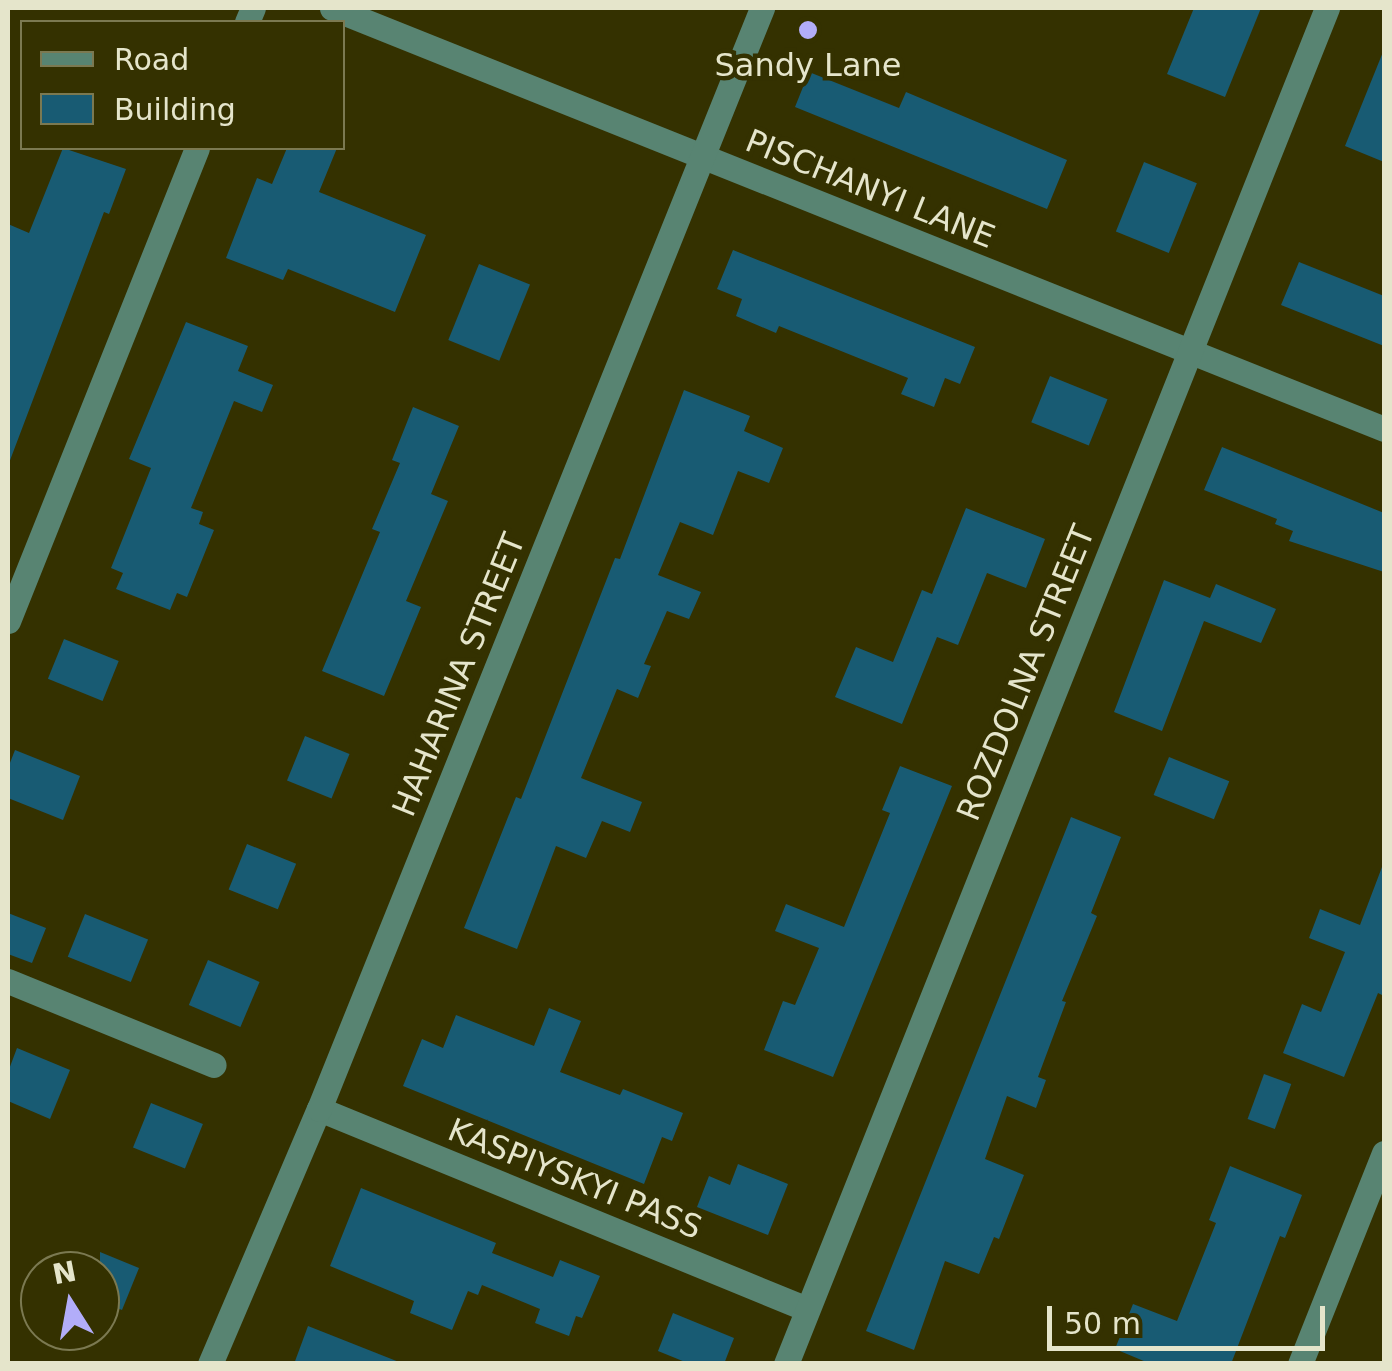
<!DOCTYPE html>
<style>
body{margin:0}
#map{position:relative;width:1392px;height:1371px;overflow:hidden;background:#343100;font-family:"DejaVu Sans",sans-serif}
div>[style]{position:absolute}
.building>*{inset:0;background:#185b73;transform-origin:0 0}
.minor>*{height:25px;margin:-12.5px;padding:0 12.5px;transform-origin:12.5px;border-radius:12.5px;background:#588472}
.dots>*{width:28px;height:28px;translate:-50% -50%;box-sizing:border-box;border:5px solid #343100;border-radius:50%}
span{translate:-50% -50%;white-space:nowrap;text-align:center;line-height:1.15;-webkit-text-stroke:9px #343100;paint-order:stroke}
.poi-label{font-size:32px;color:#e5e5cb}
.street-label{font-size:32px;color:#e5e5cb}
.frame{position:absolute;inset:0;border:10px solid #e5e5cb;pointer-events:none}
.legend{position:absolute;left:20px;top:20px;width:325px;height:130px;box-sizing:border-box;background:#343100;border:2px solid #7b7951;margin:0;padding:12px 18px;list-style:none;font-size:30px;color:#e5e5cb}
.legend li{display:flex;align-items:center;gap:20px;height:50px}
.legend b{width:50px;border:2px solid #7b7951}
.north{position:absolute;left:20px;top:1251px;width:100px;height:100px;box-sizing:border-box;background:#343100;border:2px solid #7b7951;border-radius:50%;rotate:349deg;font-size:28px;font-weight:700;line-height:40px;text-align:center;color:#e5e5cb}
.north::after{content:'';display:block;margin:auto;width:35px;height:45px;background:#b2adf9;clip-path:polygon(50% 0,100% 100%,50% 72%,0 100%)}
.scale{position:absolute;left:1047px;top:1306px;width:278px;height:45px;box-sizing:border-box;border:5px solid #e5e5cb;border-top:0;padding-left:12px;font-size:30px;line-height:35px;white-space:nowrap;color:#e5e5cb;-webkit-text-stroke:8px #343100;paint-order:stroke}
</style>
<div id="map">
<div class="building">
<i style="clip-path:polygon(1194px 8px,1261px 8px,1225px 97px,1167px 74px)"></i>
<i style="clip-path:polygon(1383px 52px,1384px 53px,1384px 162px,1345px 146px)"></i>
<i style="clip-path:polygon(809px 72px,899px 108px,906px 92px,1067px 160px,1047px 209px,795px 107px)"></i>
<i style="clip-path:polygon(63px 148px,126px 169px,109px 214px,104px 212px,9px 463px,8px 224px,29px 233px)"></i>
<i style="clip-path:polygon(287px 148px,337px 148px,319px 192px,426px 235px,395px 312px,288px 269px,283px 280px,226px 258px,257px 178px,272px 184px)"></i>
<i style="left:1144px;top:162px;width:57px;height:75px;rotate:22deg"></i>
<i style="clip-path:polygon(733px 250px,975px 347px,960px 384px,945px 378px,934px 407px,901px 394px,908px 378px,779px 326px,776px 333px,736px 316px,742px 299px,717px 289px)"></i>
<i style="clip-path:polygon(1299px 262px,1384px 296px,1384px 346px,1281px 305px)"></i>
<i style="left:479px;top:264px;width:55px;height:82px;rotate:22deg"></i>
<i style="clip-path:polygon(186px 322px,248px 346px,238px 371px,273px 385px,262px 412px,234px 401px,191px 508px,203px 512px,199px 524px,214px 530px,187px 597px,177px 593px,170px 610px,116px 589px,123px 573px,111px 568px,151px 468px,129px 459px)"></i>
<i style="left:1050px;top:376px;width:62px;height:50px;rotate:22deg"></i>
<i style="clip-path:polygon(684px 390px,750px 416px,744px 431px,783px 448px,769px 483px,738px 471px,713px 535px,680px 522px,658px 575px,701px 592px,689px 619px,667px 611px,644px 664px,651px 666px,638px 698px,617px 689px,581px 778px,642px 802px,630px 832px,602px 821px,586px 858px,556px 846px,517px 949px,464px 928px,516px 797px,521px 799px,615px 558px,620px 559px)"></i>
<i style="clip-path:polygon(413px 407px,459px 426px,431px 494px,448px 501px,406px 601px,421px 607px,384px 696px,322px 671px,380px 532px,372px 529px,400px 463px,392px 460px)"></i>
<i style="clip-path:polygon(1222px 447px,1384px 513px,1384px 572px,1289px 541px,1293px 531px,1275px 524px,1277px 519px,1204px 490px)"></i>
<i style="clip-path:polygon(966px 508px,1045px 539px,1026px 588px,987px 573px,958px 645px,937px 637px,902px 724px,835px 697px,856px 647px,893px 662px,922px 590px,932px 594px)"></i>
<i style="clip-path:polygon(1164px 580px,1210px 598px,1216px 584px,1276px 609px,1261px 643px,1204px 621px,1162px 731px,1114px 712px)"></i>
<i style="left:64px;top:639px;width:59px;height:43px;rotate:22deg"></i>
<i style="left:305px;top:736px;width:48px;height:48px;rotate:22deg"></i>
<i style="clip-path:polygon(15px 750px,80px 776px,63px 820px,8px 798px,8px 768px)"></i>
<i style="left:1169px;top:757px;width:65px;height:41px;rotate:22deg"></i>
<i style="clip-path:polygon(900px 766px,952px 786px,833px 1077px,764px 1050px,783px 1001px,795px 1005px,819px 948px,775px 931px,786px 904px,844px 927px,890px 813px,882px 810px)"></i>
<i style="clip-path:polygon(1071px 817px,1121px 837px,1091px 913px,1097px 916px,1062px 1001px,1066px 1002px,1038px 1077px,1046px 1080px,1036px 1108px,1007px 1096px,985px 1159px,1024px 1175px,999px 1239px,994px 1237px,979px 1274px,945px 1261px,914px 1350px,866px 1331px)"></i>
<i style="left:247px;top:844px;width:53px;height:49px;rotate:22deg"></i>
<i style="clip-path:polygon(1382px 867px,1384px 996px,1378px 993px,1344px 1077px,1283px 1053px,1302px 1004px,1321px 1012px,1345px 952px,1309px 938px,1320px 909px,1360px 925px)"></i>
<i style="clip-path:polygon(8px 913px,46px 928px,32px 963px,8px 954px)"></i>
<i style="left:85px;top:914px;width:68px;height:46px;rotate:22deg"></i>
<i style="left:208px;top:960px;width:56px;height:49px;rotate:23deg"></i>
<i style="clip-path:polygon(549px 1008px,581px 1021px,560px 1072px,620px 1095px,623px 1089px,683px 1113px,672px 1141px,662px 1137px,644px 1184px,403px 1086px,422px 1039px,443px 1048px,456px 1015px,534px 1046px)"></i>
<i style="clip-path:polygon(17px 1048px,70px 1070px,50px 1119px,8px 1101px,8px 1072px)"></i>
<i style="left:1264px;top:1074px;width:29px;height:48px;rotate:20deg"></i>
<i style="left:151px;top:1103px;width:56px;height:48px;rotate:22deg"></i>
<i style="clip-path:polygon(738px 1164px,788px 1184px,768px 1235px,697px 1207px,709px 1176px,730px 1185px)"></i>
<i style="clip-path:polygon(1230px 1166px,1302px 1195px,1285px 1238px,1280px 1236px,1231px 1364px,1151px 1364px,1115px 1349px,1133px 1304px,1177px 1321px,1216px 1223px,1209px 1220px)"></i>
<i style="clip-path:polygon(361px 1188px,496px 1243px,492px 1253px,553px 1277px,560px 1260px,600px 1276px,582px 1318px,576px 1316px,569px 1336px,535px 1323px,540px 1309px,482px 1285px,478px 1295px,468px 1291px,452px 1330px,410px 1313px,414px 1301px,330px 1266px)"></i>
<i style="clip-path:polygon(100px 1252px,139px 1268px,122px 1310px,100px 1301px)"></i>
<i style="clip-path:polygon(673px 1313px,734px 1338px,724px 1364px,690px 1364px,658px 1351px)"></i>
<i style="clip-path:polygon(308px 1326px,399px 1362px,399px 1364px,294px 1364px)"></i>
</div>
<div class="minor">
<i style="left:332px;top:8px;width:1133px;rotate:21.81deg"></i>
<i style="left:247px;top:22px;width:15px;rotate:-67deg"></i>
<i style="left:8px;top:621px;width:509px;rotate:-68.22deg"></i>
<i style="left:8px;top:981px;width:222px;rotate:22.2deg"></i>
<i style="left:319px;top:1109px;width:527px;rotate:22.29deg"></i>
<i style="left:210px;top:1364px;width:277px;rotate:-66.9deg"></i>
<i style="left:319px;top:1109px;width:1187px;rotate:-68.08deg"></i>
<i style="left:786px;top:1364px;width:1460px;rotate:-68.25deg"></i>
<i style="left:1300px;top:1364px;width:227px;rotate:-68.3deg"></i>
</div>
<div class="dots">
<i style="left:808px;top:30px;background:#b2adf9"></i>
</div>
<div class="poi-label">
<span style="left:808px;top:65px">Sandy Lane</span>
</div>
<div class="street-label">
<span style="left:870px;top:189px;rotate:22deg">PISCHANYI LANE</span>
<span style="left:1026px;top:673px;rotate:-68deg">ROZDOLNA STREET</span>
<span style="left:459px;top:675px;rotate:-68deg">HAHARINA STREET</span>
<span style="left:575px;top:1179px;rotate:22deg">KASPIYSKYI PASS</span>
</div>
<div class="frame"></div>
<ul class="legend">
<li><b style="height:12px;background:#588472"></b>Road</li>
<li><b style="height:28px;background:#185b73"></b>Building</li>
</ul>
<div class="north">N</div>
<div class="scale">50 m</div>
</div>
